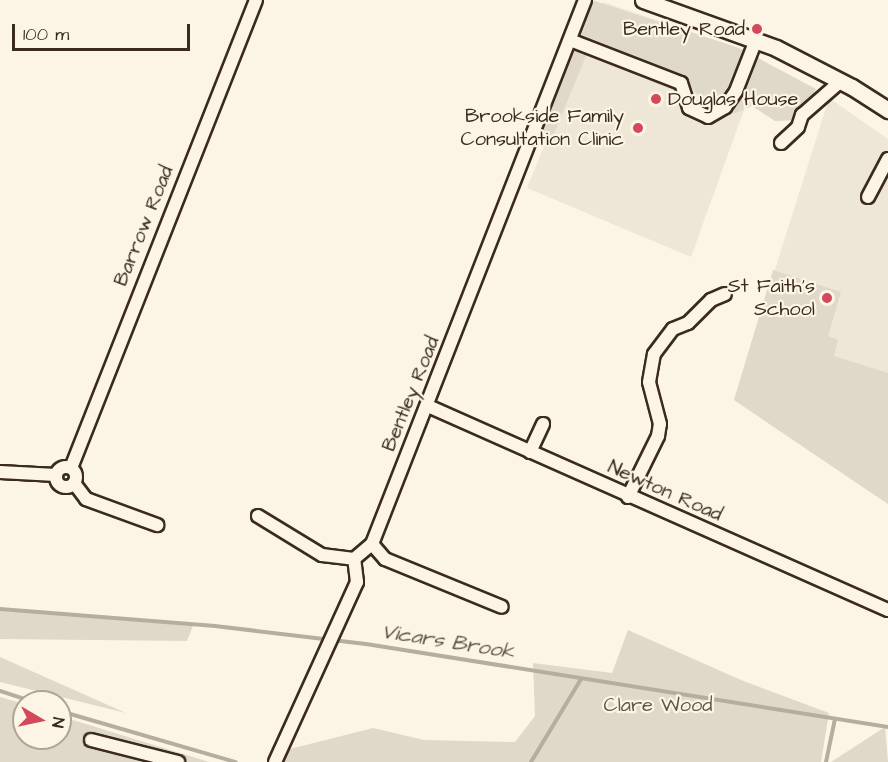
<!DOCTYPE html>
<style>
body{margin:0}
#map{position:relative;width:888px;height:762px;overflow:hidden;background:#fcf5e5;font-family:"Architects Daughter",sans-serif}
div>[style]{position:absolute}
.built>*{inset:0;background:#eee6d6}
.green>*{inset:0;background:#e0d8c8}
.stream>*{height:4px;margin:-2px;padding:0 2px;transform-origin:2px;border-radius:2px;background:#b7ad9e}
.roads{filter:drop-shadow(2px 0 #3b2a1e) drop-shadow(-2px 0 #3b2a1e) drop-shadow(0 2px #3b2a1e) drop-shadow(0 -2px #3b2a1e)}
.minor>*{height:12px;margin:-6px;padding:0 6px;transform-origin:6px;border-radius:6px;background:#fcf5e5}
.minor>.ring{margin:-6px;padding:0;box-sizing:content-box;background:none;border:12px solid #fcf5e5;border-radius:50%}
.major>*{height:15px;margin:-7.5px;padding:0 7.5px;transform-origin:7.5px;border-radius:7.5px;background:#fcf5e5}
.dots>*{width:16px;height:16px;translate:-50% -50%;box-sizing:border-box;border:3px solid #fcf5e5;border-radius:50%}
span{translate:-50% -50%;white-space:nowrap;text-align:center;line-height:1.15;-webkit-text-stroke:4.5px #fcf5e5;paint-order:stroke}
.poi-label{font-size:20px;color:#3b2a1e}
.right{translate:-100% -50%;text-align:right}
.left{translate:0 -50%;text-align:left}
.street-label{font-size:20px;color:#3b2a1e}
.park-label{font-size:20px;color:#645648}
.water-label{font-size:21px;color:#605144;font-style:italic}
.north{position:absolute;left:12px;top:690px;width:60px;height:60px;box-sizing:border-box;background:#fcf5e5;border:2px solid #afa495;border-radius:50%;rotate:99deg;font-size:16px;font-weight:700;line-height:24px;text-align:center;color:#3b2a1e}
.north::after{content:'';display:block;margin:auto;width:21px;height:27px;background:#d1495b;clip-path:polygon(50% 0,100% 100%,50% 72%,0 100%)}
.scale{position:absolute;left:12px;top:24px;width:178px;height:27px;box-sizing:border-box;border:3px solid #3b2a1e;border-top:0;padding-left:8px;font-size:18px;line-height:21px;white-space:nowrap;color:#3b2a1e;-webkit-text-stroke:4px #fcf5e5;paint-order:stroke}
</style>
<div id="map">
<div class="built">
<i style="clip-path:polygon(603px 2px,739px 48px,762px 60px,691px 257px,527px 188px)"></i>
<i style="clip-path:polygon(829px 98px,888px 139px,888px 504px,734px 400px)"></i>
</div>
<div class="green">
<i style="clip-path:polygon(592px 0,739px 48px,816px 89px,800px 120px,775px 121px,752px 106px,735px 113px,716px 112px,702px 102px,686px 78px,593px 39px,548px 148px,538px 144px)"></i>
<i style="clip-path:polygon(773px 270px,841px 292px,828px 336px,838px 340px,834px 356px,888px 373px,888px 504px,734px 400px)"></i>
<i style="clip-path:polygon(0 610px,193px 626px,187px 641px,0 639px)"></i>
<i style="clip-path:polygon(628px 630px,741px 680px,829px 713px,821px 762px,277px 762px,278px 752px,373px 728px,424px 740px,515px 742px,535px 716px,533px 663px,612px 673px)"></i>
<i style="clip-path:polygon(0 657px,126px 713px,0 682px)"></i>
<i style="clip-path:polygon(0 697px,24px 704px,24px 738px,60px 738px,60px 716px,209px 762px,0 762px)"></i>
<i style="clip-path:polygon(885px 727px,888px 762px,831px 762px)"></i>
</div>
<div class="stream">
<i style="left:0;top:609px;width:216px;rotate:4.5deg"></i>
<i style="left:215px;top:626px;width:152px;rotate:6.8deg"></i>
<i style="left:366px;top:644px;width:529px;rotate:9.03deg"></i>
<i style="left:0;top:691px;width:36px;rotate:18deg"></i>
<i style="left:60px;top:711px;width:183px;rotate:16.2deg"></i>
<i style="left:531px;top:762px;width:97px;rotate:-58.9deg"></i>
<i style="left:826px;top:762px;width:44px;rotate:-78.2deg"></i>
</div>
<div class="roads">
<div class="minor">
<i style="left:570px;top:40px;width:119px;rotate:21.2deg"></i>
<i style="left:681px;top:83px;width:26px;rotate:72deg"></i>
<i style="left:689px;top:108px;width:21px;rotate:25deg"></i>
<i style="left:708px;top:117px;width:20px;rotate:-30deg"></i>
<i style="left:725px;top:107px;width:19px;rotate:-55deg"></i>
<i style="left:736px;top:91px;width:55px;rotate:-68.6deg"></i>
<i style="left:781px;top:143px;width:23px;rotate:-43deg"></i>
<i style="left:798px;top:127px;width:13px;rotate:-72deg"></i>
<i style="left:802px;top:115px;width:52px;rotate:-41.1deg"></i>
<i style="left:868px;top:197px;width:43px;rotate:-62.2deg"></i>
<i style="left:428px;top:406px;width:503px;rotate:23.92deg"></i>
<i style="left:530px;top:452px;width:31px;rotate:-65deg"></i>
<i class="ring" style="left:56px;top:467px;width:8px;height:8px"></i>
<i style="left:71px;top:468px;width:503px;rotate:-68.43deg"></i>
<i style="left:0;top:472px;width:56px;rotate:3.1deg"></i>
<i style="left:74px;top:483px;width:20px;rotate:53deg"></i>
<i style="left:86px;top:499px;width:76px;rotate:20.1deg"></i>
<i style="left:628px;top:497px;width:68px;rotate:-63.8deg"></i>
<i style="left:658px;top:436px;width:12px;rotate:-81deg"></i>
<i style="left:660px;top:424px;width:43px;rotate:-104.7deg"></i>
<i style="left:649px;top:382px;width:28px;rotate:-80deg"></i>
<i style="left:654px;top:354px;width:31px;rotate:-53deg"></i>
<i style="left:673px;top:329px;width:16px;rotate:-22deg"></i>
<i style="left:688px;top:323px;width:33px;rotate:-45deg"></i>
<i style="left:711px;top:300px;width:15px;rotate:-23deg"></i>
<i style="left:258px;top:516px;width:75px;rotate:31.4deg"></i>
<i style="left:322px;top:555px;width:32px;rotate:7deg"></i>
<i style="left:354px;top:559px;width:23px;rotate:-40deg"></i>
<i style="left:372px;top:544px;width:584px;rotate:-68.62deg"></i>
<i style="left:372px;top:544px;width:20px;rotate:49deg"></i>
<i style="left:385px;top:559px;width:126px;rotate:22.3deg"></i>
<i style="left:91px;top:740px;width:90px;rotate:14.2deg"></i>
<i style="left:275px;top:762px;width:198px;rotate:-65.5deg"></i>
<i style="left:357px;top:582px;width:23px;rotate:-97deg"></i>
</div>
<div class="major">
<i style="left:643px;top:0;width:141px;rotate:19.8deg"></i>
<i style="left:776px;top:48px;width:85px;rotate:27.2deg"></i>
<i style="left:852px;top:87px;width:43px;rotate:32.6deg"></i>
</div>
</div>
<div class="dots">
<i style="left:757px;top:29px;background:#d1495b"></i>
<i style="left:656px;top:99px;background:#d1495b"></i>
<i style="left:638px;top:128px;background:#d1495b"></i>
<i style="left:827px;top:298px;background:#d1495b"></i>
</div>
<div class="poi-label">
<span class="right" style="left:745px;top:29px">Bentley Road</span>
<span class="left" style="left:668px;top:99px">Douglas House</span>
<span class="right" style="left:624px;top:128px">Brookside Family<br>Consultation Clinic</span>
<span class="right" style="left:815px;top:298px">St Faith's<br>School</span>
</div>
<div class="street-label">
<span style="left:144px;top:226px;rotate:-68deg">Barrow Road</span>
<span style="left:411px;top:394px;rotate:-68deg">Bentley Road</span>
<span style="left:665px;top:491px;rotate:24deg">Newton Road</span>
</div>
<div class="park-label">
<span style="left:658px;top:705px">Clare Wood</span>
</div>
<div class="water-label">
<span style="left:448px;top:642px;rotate:9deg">Vicars Brook</span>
</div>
<div class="north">N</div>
<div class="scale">100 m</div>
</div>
